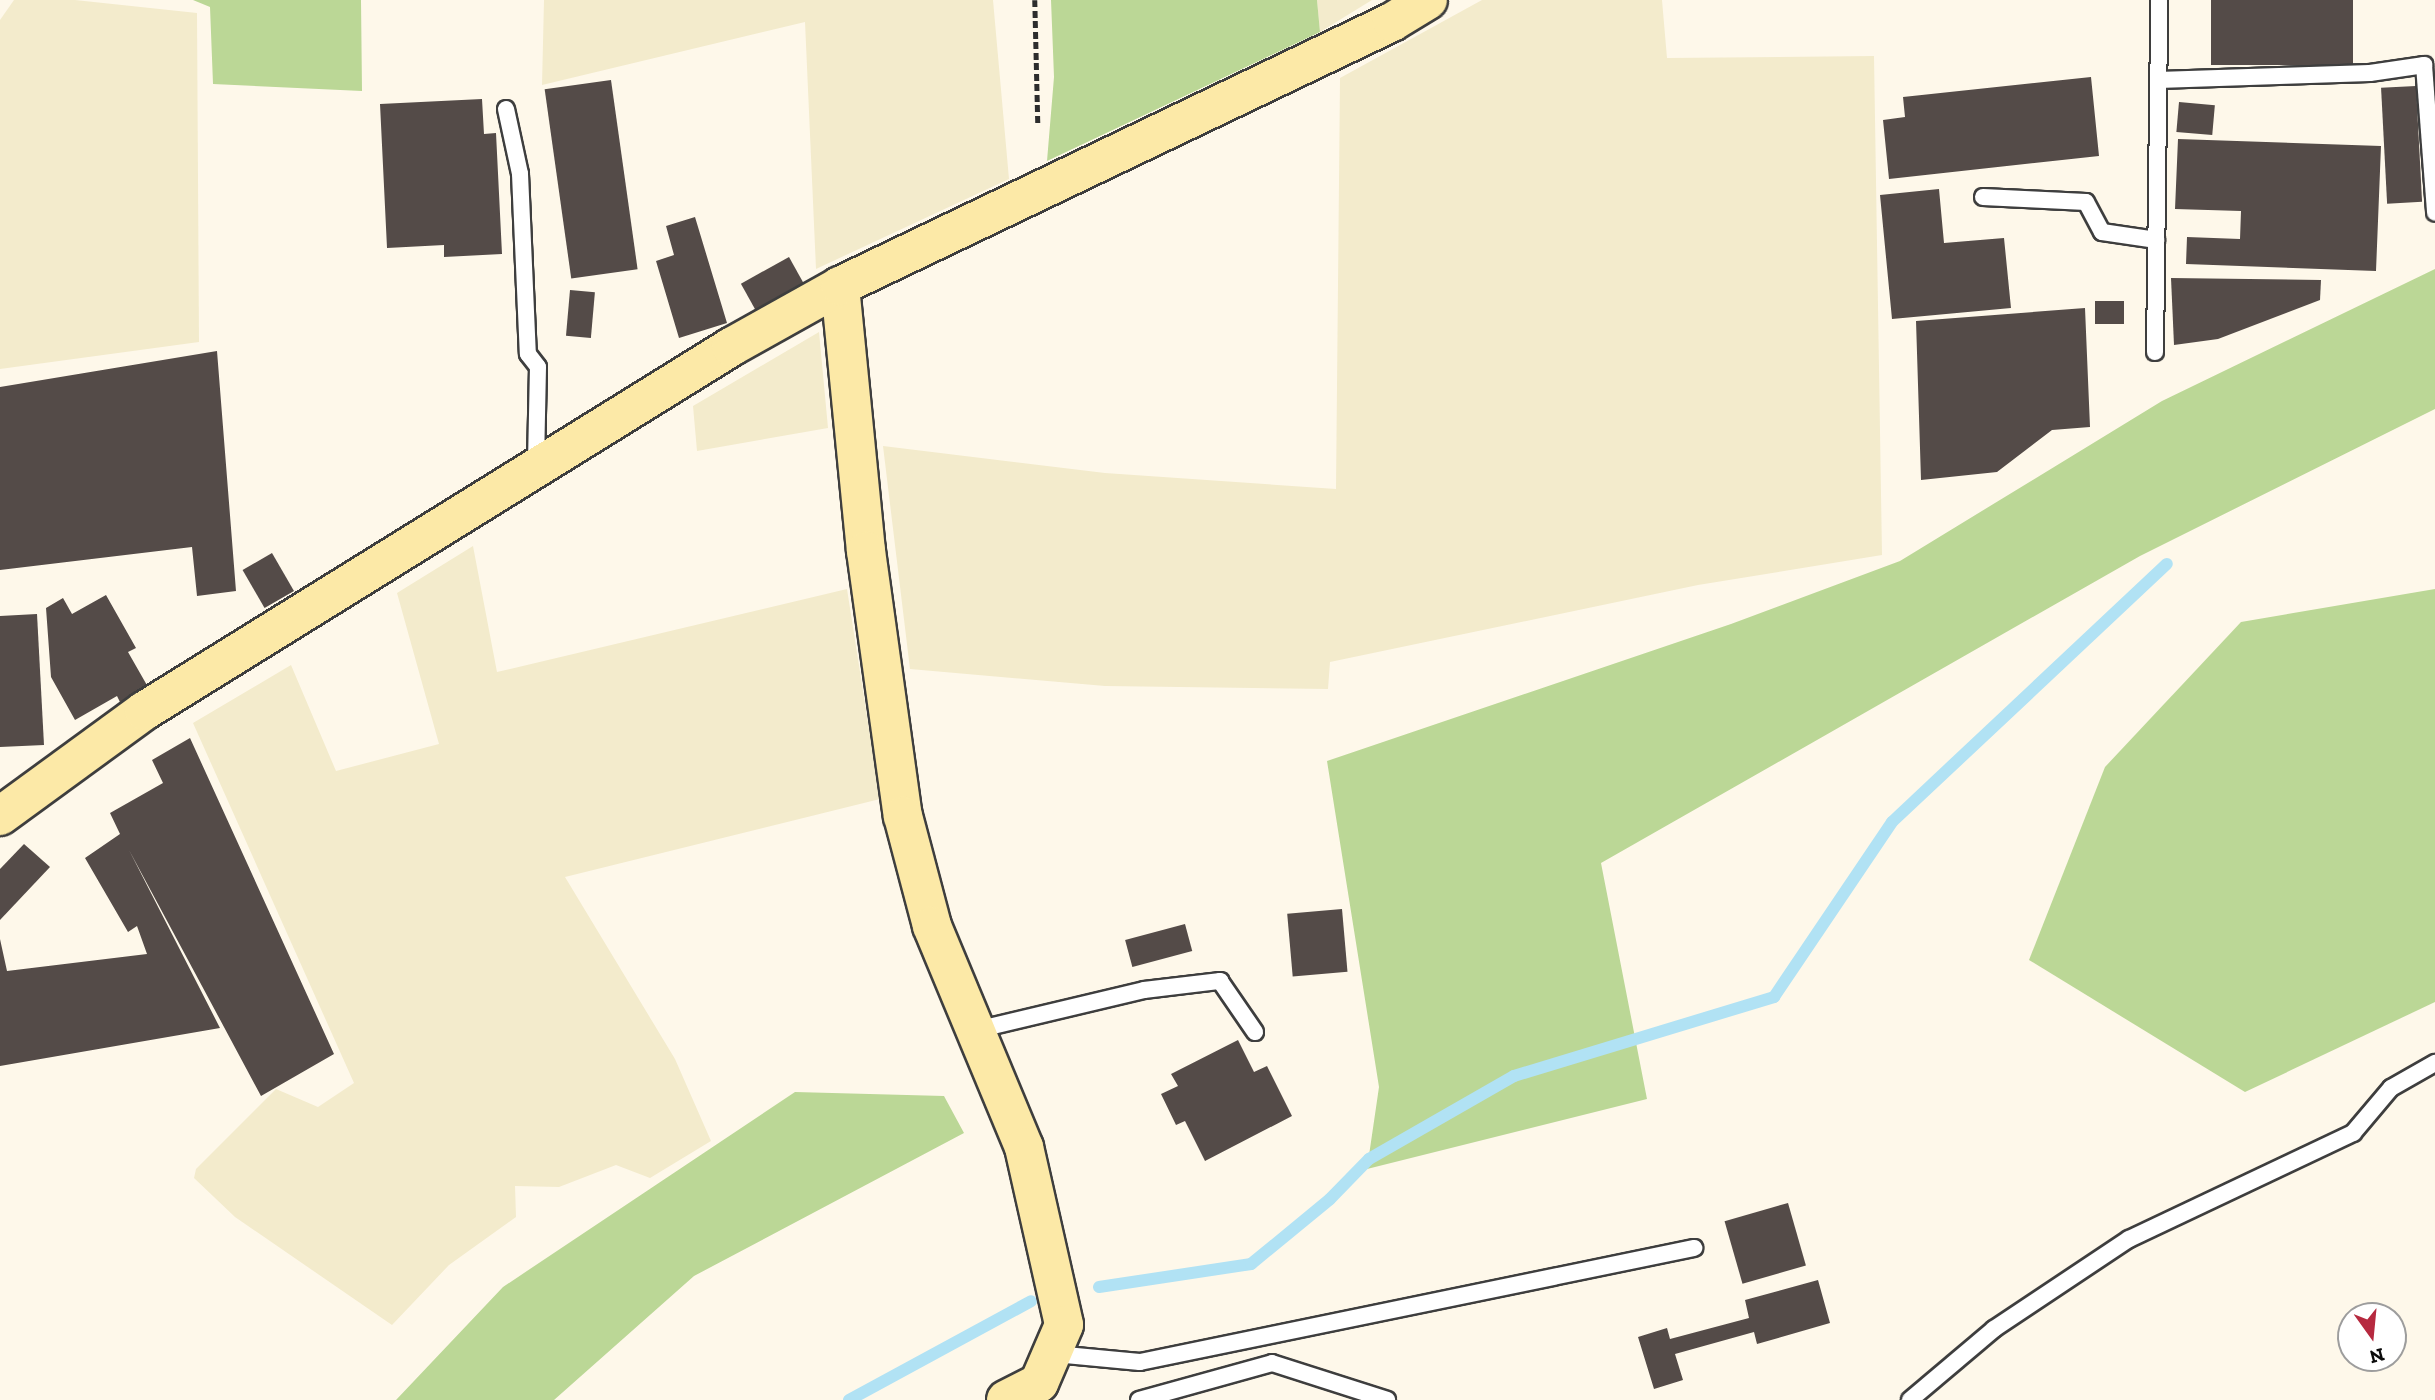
<!DOCTYPE html>
<style>
body{margin:0}
#map{position:relative;width:2435px;height:1400px;overflow:hidden;background:#fef8ea;font-family:"Zilla Slab",serif}
div>[style]{position:absolute}
.farmland>*{inset:0;background:#f3ebcc}
.forest>*{inset:0;background:#bbd796}
.stream>*{height:12px;margin:-6px;padding:0 6px;transform-origin:6px;border-radius:6px;background:#b1e2f4}
.building>*{inset:0;background:#544b48;transform-origin:0 0}
.path>*{height:4.5px;margin-top:-2.25px;transform-origin:0;background:repeating-linear-gradient(90deg,#2d2d2d 0 7px,transparent 0 10.5px)}
.roads{filter:drop-shadow(2px 0 #3e3e3e) drop-shadow(-2px 0 #3e3e3e) drop-shadow(0 2px #3e3e3e) drop-shadow(0 -2px #3e3e3e)}
.lane>*{height:16px;margin:-8px;padding:0 8px;transform-origin:8px;border-radius:8px;background:#fff}
.secondary>*{height:38px;margin:-19px;padding:0 19px;transform-origin:19px;border-radius:19px;background:#fce9a7}
span{translate:-50% -50%;white-space:nowrap;text-align:center;line-height:1.15;-webkit-text-stroke:7px #fff;paint-order:stroke}
.north{position:absolute;left:2337px;top:1302px;width:70px;height:70px;box-sizing:border-box;background:#fff;border:2px solid #9d9d9d;border-radius:50%;rotate:165deg;font-size:19px;font-weight:700;line-height:28px;text-align:center;color:#0b0b0b}
.north::after{content:'';display:block;margin:auto;width:24px;height:32px;background:#b6293f;clip-path:polygon(50% 0,100% 100%,50% 72%,0 100%)}
</style>
<div id="map">
<div class="farmland">
<i style="clip-path:polygon(14px 0,75px 0,197px 13px,199px 342px,0 369px,0 20px)"></i>
<i style="clip-path:polygon(544px 0,993px 0,1009px 179px,816px 269px,805px 22px,542px 85px)"></i>
<i style="clip-path:polygon(1317px 0,1372px 0,1320px 32px)"></i>
<i style="clip-path:polygon(1482px 0,1662px 0,1667px 58px,1874px 56px,1882px 555px,1698px 585px,1330px 662px,1328px 689px,1105px 686px,910px 669px,883px 446px,1105px 473px,1336px 489px,1340px 78px)"></i>
<i style="clip-path:polygon(819px 332px,828px 428px,697px 451px,693px 406px)"></i>
<i style="clip-path:polygon(473px 546px,497px 672px,847px 589px,880px 799px,565px 877px,675px 1059px,711px 1141px,650px 1178px,616px 1165px,559px 1187px,515px 1186px,516px 1217px,449px 1265px,392px 1325px,235px 1217px,194px 1178px,196px 1169px,276px 1089px,318px 1107px,354px 1083px,193px 723px,291px 665px,336px 771px,439px 744px,397px 593px)"></i>
</div>
<div class="forest">
<i style="clip-path:polygon(193px 0,361px 0,362px 91px,213px 84px,210px 7px)"></i>
<i style="clip-path:polygon(1051px 0,1317px 0,1320px 32px,1047px 161px,1054px 77px)"></i>
<i style="clip-path:polygon(2435px 269px,2435px 409px,2140px 556px,1601px 863px,1647px 1099px,1367px 1169px,1379px 1087px,1327px 761px,1731px 624px,1900px 561px,2162px 401px)"></i>
<i style="clip-path:polygon(2435px 589px,2435px 1002px,2245px 1092px,2029px 960px,2105px 767px,2241px 622px)"></i>
<i style="clip-path:polygon(795px 1092px,944px 1096px,964px 1133px,694px 1276px,554px 1400px,396px 1400px,503px 1287px)"></i>
</div>
<div class="stream">
<i style="left:1099px;top:1287px;width:154px;rotate:-8.6deg"></i>
<i style="left:1251px;top:1264px;width:102px;rotate:-39.4deg"></i>
<i style="left:1330px;top:1199px;width:56px;rotate:-45.7deg"></i>
<i style="left:1369px;top:1159px;width:167px;rotate:-29.8deg"></i>
<i style="left:1514px;top:1076px;width:272px;rotate:-16.9deg"></i>
<i style="left:1774px;top:997px;width:211px;rotate:-56deg"></i>
<i style="left:1892px;top:822px;width:377px;rotate:-43.2deg"></i>
<i style="left:849px;top:1400px;width:207px;rotate:-28.5deg"></i>
</div>
<div class="building">
<i style="left:2211px;top:0;width:142px;height:65px"></i>
<i style="clip-path:polygon(2091px 77px,2099px 156px,1889px 179px,1883px 120px,1905px 117px,1903px 97px)"></i>
<i style="left:611px;top:80px;width:191px;height:67px;rotate:82deg"></i>
<i style="left:2416px;top:86px;width:116px;height:35px;rotate:87deg"></i>
<i style="clip-path:polygon(482px 99px,484px 134px,496px 133px,502px 254px,444px 257px,444px 245px,387px 248px,380px 104px)"></i>
<i style="left:2179px;top:102px;width:36px;height:30px;rotate:5deg"></i>
<i style="clip-path:polygon(2178px 139px,2381px 146px,2376px 271px,2186px 264px,2187px 237px,2240px 239px,2241px 211px,2175px 209px)"></i>
<i style="clip-path:polygon(1939px 189px,1944px 243px,2004px 238px,2011px 308px,1892px 319px,1880px 195px)"></i>
<i style="clip-path:polygon(695px 217px,727px 323px,679px 338px,656px 261px,674px 255px,666px 226px)"></i>
<i style="left:789px;top:257px;width:31px;height:55px;rotate:61deg"></i>
<i style="clip-path:polygon(2171px 278px,2321px 280px,2320px 300px,2218px 339px,2174px 345px)"></i>
<i style="left:570px;top:290px;width:25px;height:46px;rotate:5deg"></i>
<i style="left:2095px;top:301px;width:29px;height:23px"></i>
<i style="clip-path:polygon(2085px 308px,2090px 427px,2052px 430px,1997px 472px,1921px 480px,1916px 321px)"></i>
<i style="clip-path:polygon(217px 351px,236px 591px,197px 596px,192px 547px,0 570px,0 387px)"></i>
<i style="left:272px;top:553px;width:44px;height:34px;rotate:60deg"></i>
<i style="clip-path:polygon(106px 595px,136px 648px,128px 652px,148px 687px,120px 702px,117px 696px,75px 720px,51px 677px,46px 608px,63px 598px,72px 614px)"></i>
<i style="clip-path:polygon(37px 614px,44px 745px,0 747px,0 616px)"></i>
<i style="clip-path:polygon(190px 738px,334px 1054px,261px 1096px,129px 850px,220px 1028px,0 1066px,0 939px,7px 971px,147px 954px,137px 926px,128px 932px,85px 858px,120px 834px,110px 813px,163px 783px,152px 760px)"></i>
<i style="clip-path:polygon(24px 844px,50px 867px,0 920px,0 869px)"></i>
<i style="left:1342px;top:909px;width:63px;height:55px;rotate:85deg"></i>
<i style="left:1185px;top:924px;width:28px;height:62px;rotate:75deg"></i>
<i style="clip-path:polygon(1238px 1040px,1254px 1072px,1267px 1066px,1292px 1116px,1205px 1161px,1185px 1121px,1176px 1125px,1161px 1094px,1178px 1086px,1171px 1074px)"></i>
<i style="left:1788px;top:1203px;width:65px;height:66px;rotate:74deg"></i>
<i style="clip-path:polygon(1818px 1280px,1830px 1323px,1757px 1344px,1754px 1332px,1675px 1354px,1683px 1380px,1654px 1389px,1638px 1337px,1667px 1328px,1670px 1339px,1749px 1318px,1745px 1300px)"></i>
</div>
<div class="path">
<i style="left:1035px;top:0;width:124px;rotate:88.6deg"></i>
</div>
<div class="roads">
<div class="lane">
<i style="left:2158px;top:80px;width:212px;rotate:-1.9deg"></i>
<i style="left:2370px;top:73px;width:55px;rotate:-8.4deg"></i>
<i style="left:2424px;top:65px;width:148px;rotate:85.7deg"></i>
<i style="left:506px;top:109px;width:66px;rotate:77.8deg"></i>
<i style="left:520px;top:174px;width:180px;rotate:87.5deg"></i>
<i style="left:528px;top:354px;width:16px;rotate:52deg"></i>
<i style="left:538px;top:367px;width:99px;rotate:91.2deg"></i>
<i style="left:1983px;top:197px;width:103px;rotate:2.8deg"></i>
<i style="left:2086px;top:202px;width:34px;rotate:62deg"></i>
<i style="left:2102px;top:232px;width:55px;rotate:8.4deg"></i>
<i style="left:2155px;top:352px;width:352px;rotate:-89.3deg"></i>
<i style="left:976px;top:1030px;width:173px;rotate:-13.4deg"></i>
<i style="left:1144px;top:990px;width:77px;rotate:-6.8deg"></i>
<i style="left:1220px;top:981px;width:62px;rotate:55.5deg"></i>
<i style="left:1055px;top:1354px;width:85px;rotate:5.4deg"></i>
<i style="left:1140px;top:1362px;width:566px;rotate:-11.63deg"></i>
<i style="left:1139px;top:1400px;width:138px;rotate:-15.5deg"></i>
<i style="left:1272px;top:1363px;width:121px;rotate:17.8deg"></i>
<i style="left:1910px;top:1400px;width:110px;rotate:-40.2deg"></i>
<i style="left:1994px;top:1329px;width:162px;rotate:-33.7deg"></i>
<i style="left:2129px;top:1239px;width:248px;rotate:-25.3deg"></i>
<i style="left:2353px;top:1133px;width:59px;rotate:-49.8deg"></i>
<i style="left:2391px;top:1088px;width:51px;rotate:-29.6deg"></i>
</div>
<div class="secondary">
<i style="left:840px;top:286px;width:266px;rotate:84.4deg"></i>
<i style="left:866px;top:551px;width:268px;rotate:82.1deg"></i>
<i style="left:903px;top:816px;width:114px;rotate:75.2deg"></i>
<i style="left:932px;top:926px;width:239px;rotate:67.4deg"></i>
<i style="left:1024px;top:1147px;width:182px;rotate:77.3deg"></i>
<i style="left:1064px;top:1325px;width:63px;rotate:113.3deg"></i>
<i style="left:1039px;top:1383px;width:37px;rotate:153deg"></i>
<i style="left:0;top:816px;width:178px;rotate:-36.1deg"></i>
<i style="left:144px;top:711px;width:691px;rotate:-31.8deg"></i>
<i style="left:731px;top:347px;width:125px;rotate:-29.2deg"></i>
<i style="left:840px;top:286px;width:612px;rotate:-25.56deg"></i>
<i style="left:1392px;top:22px;width:42px;rotate:-31.4deg"></i>
</div>
</div>
<div class="north">N</div>
</div>
